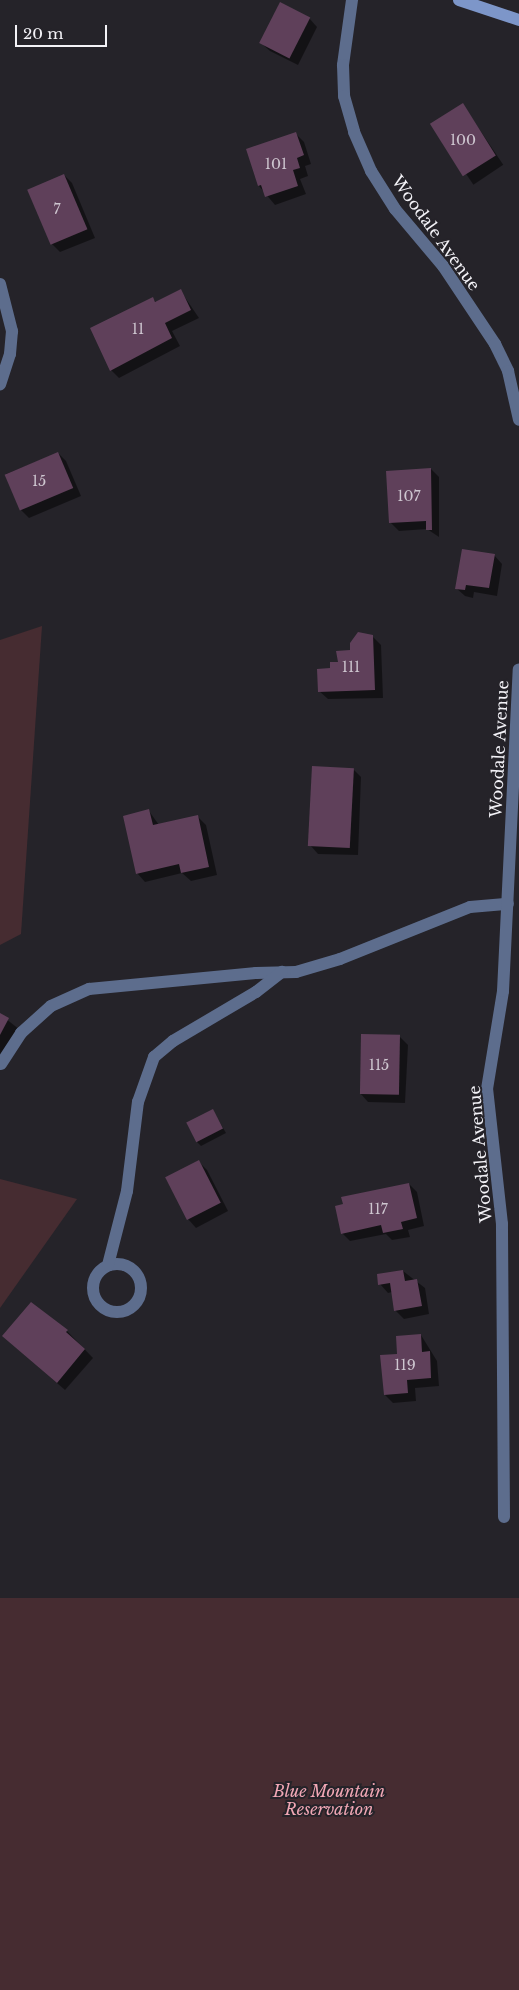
<!DOCTYPE html>
<style>
body{margin:0}
#map{position:relative;width:519px;height:1990px;overflow:hidden;background:#252329;font-family:"Libre Baskerville",serif}
div>[style]{position:absolute}
.green>*{inset:0;background:#462c31;transform-origin:0 0}
.shadow>*{inset:0;background:#0007;transform-origin:0 0}
.building>*{inset:0;background:#5f405a;transform-origin:0 0}
.lane>*{height:12px;margin:-6px;padding:0 6px;transform-origin:6px;border-radius:6px;background:#5d6d8d}
.lane>.ring{margin:-6px;padding:0;box-sizing:content-box;background:none;border:12px solid #5d6d8d;border-radius:50%}
.street>*{height:12px;margin:-6px;padding:0 6px;transform-origin:6px;border-radius:6px;background:#5d6d8d}
.secondary>*{height:12px;margin:-6px;padding:0 6px;transform-origin:6px;border-radius:6px;background:#7d96c9}
span{translate:-50% -50%;white-space:nowrap;text-align:center;line-height:1.15;-webkit-text-stroke:4px #252329;paint-order:stroke}
.number-label{font-size:14px;color:#cec6d0}
.number-label span{-webkit-text-stroke-width:0}
.street-label{font-size:16px;color:#f3f2f7}
.park-label{font-size:16px;color:#f1a7b5;font-style:italic}
.scale{position:absolute;left:15px;top:25px;width:92px;height:22px;box-sizing:border-box;border:2px solid #f3f2f7;border-top:0;padding-left:6px;font-size:15px;line-height:18px;white-space:nowrap;color:#f3f2f7;-webkit-text-stroke:4px #252329;paint-order:stroke}
</style>
<div id="map">
<div class="green">
<i style="clip-path:polygon(42px 626px,21px 934px,0 945px,0 640px)"></i>
<i style="clip-path:polygon(0 1179px,77px 1199px,0 1308px)"></i>
<i style="left:519px;top:1598px;width:392px;height:520px;rotate:90deg"></i>
</div>
<div class="shadow">
<i style="clip-path:polygon(309px 18px,317px 27px,298px 65px,270px 51px,261px 43px)"></i>
<i style="left:463px;top:105px;width:72px;height:36px;rotate:56deg"></i>
<i style="clip-path:polygon(296px 134px,304px 142px,311px 164px,305px 166px,308px 176px,300px 179px,306px 194px,275px 205px,259px 186px,247px 150px)"></i>
<i style="clip-path:polygon(64px 175px,72px 183px,95px 238px,60px 252px,52px 244px)"></i>
<i style="clip-path:polygon(180px 290px,199px 318px,172px 331px,180px 346px,119px 378px,111px 370px,153px 299px,156px 302px)"></i>
<i style="clip-path:polygon(58px 453px,66px 461px,81px 496px,29px 518px,20px 509px,6px 474px)"></i>
<i style="clip-path:polygon(431px 469px,439px 477px,439px 537px,427px 529px,399px 531px,390px 522px)"></i>
<i style="clip-path:polygon(494px 555px,502px 564px,497px 596px,474px 592px,473px 598px,465px 596px,456px 588px)"></i>
<i style="clip-path:polygon(372px 636px,381px 645px,383px 698px,328px 699px,319px 691px,332px 669px)"></i>
<i style="clip-path:polygon(353px 769px,361px 777px,358px 855px,318px 854px,310px 845px)"></i>
<i style="clip-path:polygon(149px 811px,159px 825px,197px 816px,206px 825px,217px 875px,191px 881px,182px 873px,145px 882px,137px 873px)"></i>
<i style="clip-path:polygon(0 1014px,20px 1030px,0 1068px)"></i>
<i style="clip-path:polygon(399px 1036px,408px 1045px,405px 1103px,368px 1102px,360px 1093px)"></i>
<i style="clip-path:polygon(213px 1111px,226px 1133px,201px 1146px,197px 1142px)"></i>
<i style="clip-path:polygon(199px 1162px,207px 1170px,228px 1211px,196px 1228px,188px 1219px)"></i>
<i style="clip-path:polygon(409px 1184px,417px 1192px,424px 1226px,408px 1230px,410px 1237px,392px 1240px,386px 1234px,350px 1241px,342px 1233px)"></i>
<i style="clip-path:polygon(403px 1271px,425px 1288px,429px 1314px,404px 1319px,395px 1310px,392px 1292px,388px 1293px,380px 1284px)"></i>
<i style="clip-path:polygon(32px 1304px,67px 1331px,93px 1358px,65px 1390px,12px 1344px)"></i>
<i style="clip-path:polygon(421px 1335px,437px 1361px,439px 1386px,415px 1388px,416px 1401px,393px 1403px,385px 1395px,398px 1355px)"></i>
</div>
<div class="building">
<i style="left:280px;top:2px;width:34px;height:46px;rotate:27deg"></i>
<i style="left:463px;top:103px;width:62px;height:39px;rotate:58deg"></i>
<i style="clip-path:polygon(296px 132px,304px 155px,297px 158px,300px 168px,293px 170px,298px 186px,265px 197px,261px 185px,258px 186px,246px 149px)"></i>
<i style="left:64px;top:174px;width:60px;height:40px;rotate:67deg"></i>
<i style="clip-path:polygon(181px 289px,191px 310px,165px 323px,172px 338px,110px 371px,90px 328px,153px 297px,155px 302px)"></i>
<i style="left:58px;top:452px;width:39px;height:58px;rotate:67deg"></i>
<i style="clip-path:polygon(431px 468px,432px 530px,426px 530px,426px 521px,389px 523px,386px 471px)"></i>
<i style="clip-path:polygon(462px 549px,495px 554px,489px 588px,466px 585px,465px 590px,455px 589px)"></i>
<i style="clip-path:polygon(358px 632px,373px 635px,375px 690px,318px 692px,317px 669px,330px 668px,330px 662px,338px 662px,336px 651px,350px 650px,350px 643px)"></i>
<i style="left:312px;top:766px;width:42px;height:80px;rotate:3deg"></i>
<i style="clip-path:polygon(149px 809px,153px 825px,198px 815px,209px 867px,181px 873px,179px 864px,136px 874px,123px 816px)"></i>
<i style="clip-path:polygon(0 1013px,9px 1018px,0 1035px)"></i>
<i style="left:361px;top:1034px;width:39px;height:60px;rotate:1deg"></i>
<i style="left:213px;top:1109px;width:22px;height:30px;rotate:63deg"></i>
<i style="left:199px;top:1160px;width:48px;height:38px;rotate:63deg"></i>
<i style="clip-path:polygon(409px 1183px,417px 1218px,401px 1222px,403px 1229px,383px 1233px,381px 1225px,341px 1234px,335px 1206px,343px 1204px,341px 1197px)"></i>
<i style="clip-path:polygon(403px 1270px,405px 1281px,417px 1279px,422px 1306px,394px 1311px,390px 1283px,378px 1285px,377px 1274px)"></i>
<i style="clip-path:polygon(31px 1302px,68px 1330px,66px 1332px,85px 1349px,57px 1383px,2px 1336px)"></i>
<i style="clip-path:polygon(421px 1334px,422px 1352px,430px 1351px,431px 1378px,407px 1380px,408px 1393px,384px 1395px,380px 1355px,397px 1354px,396px 1336px)"></i>
</div>
<div class="lane">
<i style="left:0;top:284px;width:49px;rotate:75.7deg"></i>
<i style="left:12px;top:331px;width:23px;rotate:95deg"></i>
<i style="left:10px;top:354px;width:32px;rotate:108deg"></i>
<i style="left:1px;top:1064px;width:37px;rotate:-57deg"></i>
<i style="left:21px;top:1033px;width:40px;rotate:-42deg"></i>
<i style="left:51px;top:1006px;width:42px;rotate:-24.1deg"></i>
<i style="left:89px;top:989px;width:168px;rotate:-5.5deg"></i>
<i style="left:256px;top:973px;width:40px;rotate:-1.4deg"></i>
<i style="left:296px;top:972px;width:46px;rotate:-16.5deg"></i>
<i style="left:340px;top:959px;width:140px;rotate:-21.8deg"></i>
<i style="left:470px;top:907px;width:38px;rotate:-5deg"></i>
<i class="ring" style="left:93px;top:1264px;width:36px;height:36px"></i>
<i style="left:108px;top:1265px;width:76px;rotate:-75.6deg"></i>
<i style="left:127px;top:1191px;width:90px;rotate:-83deg"></i>
<i style="left:138px;top:1102px;width:48px;rotate:-70.4deg"></i>
<i style="left:154px;top:1057px;width:25px;rotate:-40deg"></i>
<i style="left:173px;top:1041px;width:96px;rotate:-30.6deg"></i>
<i style="left:256px;top:992px;width:33px;rotate:-38deg"></i>
</div>
<div class="street">
<i style="left:352px;top:0;width:66px;rotate:97.9deg"></i>
<i style="left:343px;top:65px;width:31px;rotate:88deg"></i>
<i style="left:344px;top:96px;width:37px;rotate:74deg"></i>
<i style="left:354px;top:132px;width:43px;rotate:66.4deg"></i>
<i style="left:371px;top:171px;width:45px;rotate:57.7deg"></i>
<i style="left:395px;top:209px;width:75px;rotate:49.9deg"></i>
<i style="left:443px;top:266px;width:94px;rotate:56.3deg"></i>
<i style="left:495px;top:344px;width:30px;rotate:64deg"></i>
<i style="left:508px;top:371px;width:50px;rotate:77.3deg"></i>
<i style="left:504px;top:1517px;width:293px;rotate:-90.4deg"></i>
<i style="left:502px;top:1224px;width:136px;rotate:-96.3deg"></i>
<i style="left:487px;top:1089px;width:99px;rotate:-80.7deg"></i>
<i style="left:503px;top:991px;width:322px;rotate:-87.2deg"></i>
</div>
<div class="secondary">
<i style="left:459px;top:0;width:63px;rotate:18.4deg"></i>
</div>
<div class="number-label">
<span style="left:463px;top:140px">100</span>
<span style="left:276px;top:164px">101</span>
<span style="left:57px;top:209px">7</span>
<span style="left:138px;top:329px">11</span>
<span style="left:39px;top:481px">15</span>
<span style="left:409px;top:496px">107</span>
<span style="left:351px;top:667px">111</span>
<span style="left:379px;top:1065px">115</span>
<span style="left:378px;top:1209px">117</span>
<span style="left:405px;top:1365px">119</span>
</div>
<div class="street-label">
<span style="left:436px;top:233px;rotate:54deg">Woodale Avenue</span>
<span style="left:499px;top:749px;rotate:-87deg">Woodale Avenue</span>
<span style="left:480px;top:1154px;rotate:-95deg">Woodale Avenue</span>
</div>
<div class="park-label">
<span style="left:329px;top:1800px">Blue Mountain<br>Reservation</span>
</div>
<div class="scale">20 m</div>
</div>
